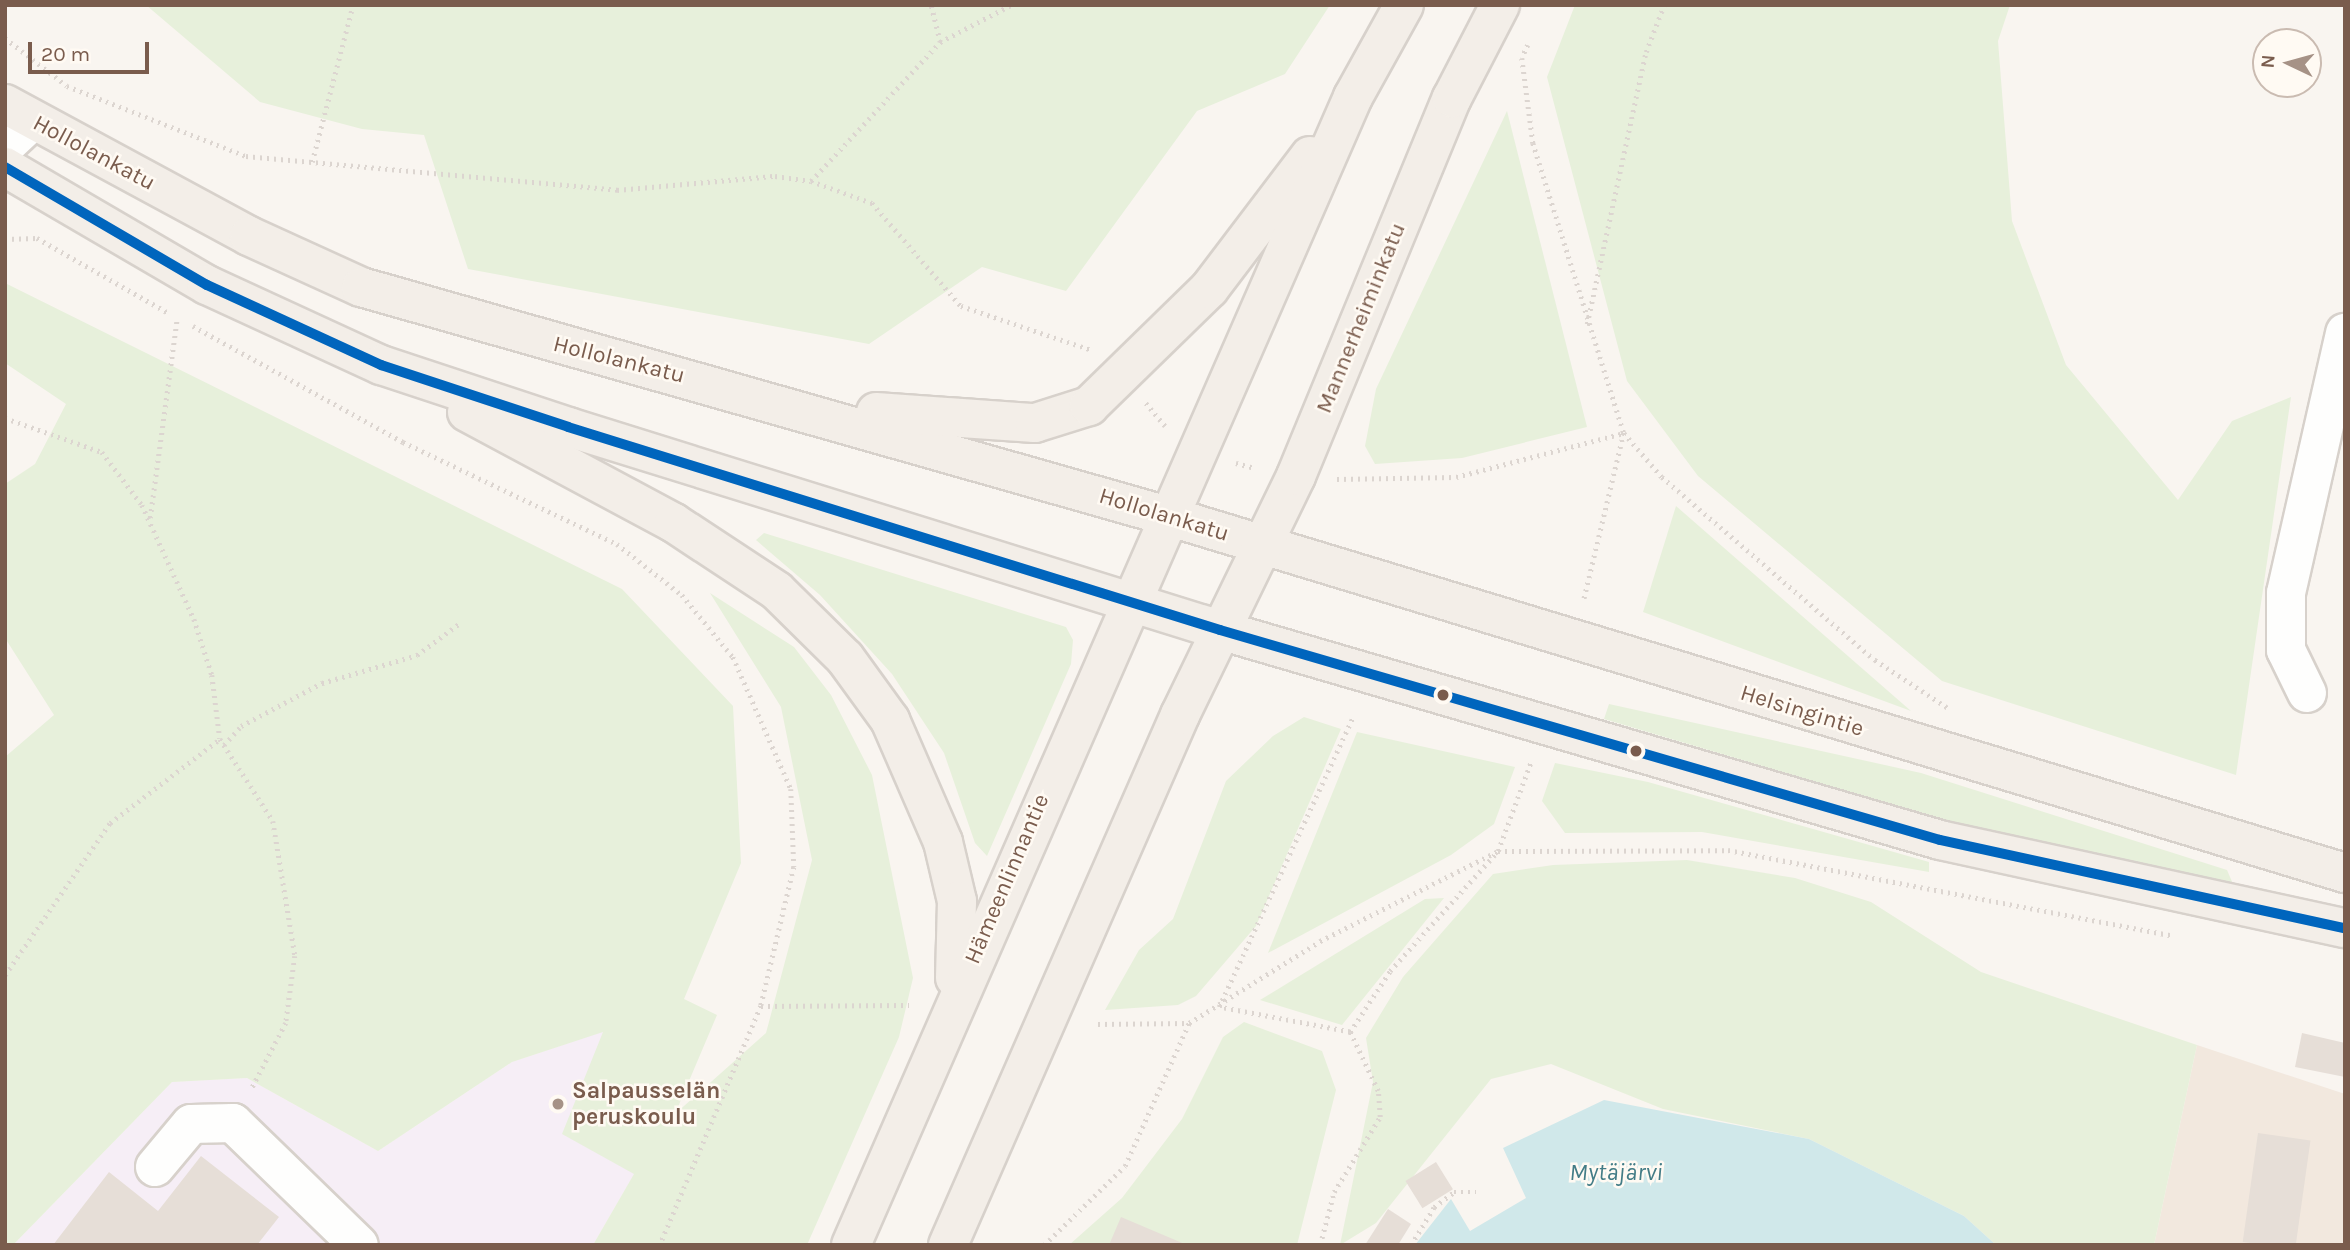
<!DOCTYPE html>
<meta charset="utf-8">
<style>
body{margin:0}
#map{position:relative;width:2350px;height:1250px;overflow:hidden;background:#f9f5f0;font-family:Karla,sans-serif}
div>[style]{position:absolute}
.residential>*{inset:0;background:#f2e8de}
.education>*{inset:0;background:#f6eef6}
.green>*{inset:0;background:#e7f0db}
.water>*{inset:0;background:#d0e8ea}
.building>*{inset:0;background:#e6ded7;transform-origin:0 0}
.path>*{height:4.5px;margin-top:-2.25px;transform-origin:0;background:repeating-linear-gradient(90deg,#dcd5d0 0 2px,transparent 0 7px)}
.roads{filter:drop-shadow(2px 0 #d7d1cb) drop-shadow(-2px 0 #d7d1cb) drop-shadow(0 2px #d7d1cb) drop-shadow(0 -2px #d7d1cb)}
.minor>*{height:38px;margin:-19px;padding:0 19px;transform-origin:19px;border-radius:19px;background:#fefefd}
.major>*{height:38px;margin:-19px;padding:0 19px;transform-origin:19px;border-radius:19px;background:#f3eee8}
.bus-1>*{height:10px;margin:-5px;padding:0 5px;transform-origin:5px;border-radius:5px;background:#0065bd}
.dots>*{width:19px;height:19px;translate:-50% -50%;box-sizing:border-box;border:4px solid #fffaf3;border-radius:50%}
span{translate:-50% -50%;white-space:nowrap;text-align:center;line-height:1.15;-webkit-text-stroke:5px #fffaf3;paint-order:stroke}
.street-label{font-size:23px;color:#7a5c4d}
.poi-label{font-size:23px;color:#7a5c4d;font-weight:700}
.left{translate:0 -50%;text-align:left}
.water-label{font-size:24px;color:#437c86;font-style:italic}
.frame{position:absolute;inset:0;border:7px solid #7a5c4d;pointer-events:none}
.north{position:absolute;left:2252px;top:28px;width:70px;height:70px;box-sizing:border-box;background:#fffaf3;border:2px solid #cabbb1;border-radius:50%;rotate:275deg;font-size:19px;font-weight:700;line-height:28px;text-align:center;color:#7a5c4d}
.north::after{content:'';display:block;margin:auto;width:24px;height:32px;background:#a69286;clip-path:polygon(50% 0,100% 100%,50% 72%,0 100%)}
.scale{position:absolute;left:28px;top:42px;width:121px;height:32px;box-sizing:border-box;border:4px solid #7a5c4d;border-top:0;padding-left:9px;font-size:21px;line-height:24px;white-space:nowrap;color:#7a5c4d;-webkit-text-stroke:5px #fffaf3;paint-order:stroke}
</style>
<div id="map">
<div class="residential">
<i style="clip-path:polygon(2197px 1045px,2345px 1094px,2345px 1245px,2154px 1245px)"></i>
</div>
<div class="education">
<i style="clip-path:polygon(682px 1005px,662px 1126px,593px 1245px,13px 1245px,172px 1082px,247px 1078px,378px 1151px,512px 1062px)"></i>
</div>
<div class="green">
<i style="clip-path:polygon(146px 5px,1330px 5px,1285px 74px,1197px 111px,1066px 291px,982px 267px,869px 344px,468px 269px,424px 135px,362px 129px,260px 102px)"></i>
<i style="clip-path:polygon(1575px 5px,2010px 5px,1998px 41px,2012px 221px,2066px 365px,2178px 500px,2232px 421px,2291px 397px,2236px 775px,1942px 681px,1698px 476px,1627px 381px,1547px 77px)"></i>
<i style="clip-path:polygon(1507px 111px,1587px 427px,1462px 458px,1375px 464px,1365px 446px,1376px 389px)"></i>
<i style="clip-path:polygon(5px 283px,622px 589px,733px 706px,741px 863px,684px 999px,717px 1015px,675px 1114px,766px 1033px,812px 860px,781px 707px,710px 593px,794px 647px,831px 695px,872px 775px,913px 978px,899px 1037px,807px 1245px,593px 1245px,634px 1174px,562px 1134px,603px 1032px,512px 1062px,378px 1151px,247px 1078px,172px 1082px,13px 1245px,5px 1245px,5px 757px,54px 715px,5px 638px,5px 484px,35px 464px,66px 404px,5px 363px)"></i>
<i style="clip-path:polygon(1676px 506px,1911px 711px,1643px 612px)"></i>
<i style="clip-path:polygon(764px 533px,1066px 627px,1073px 640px,1071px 664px,987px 856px,975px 843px,944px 753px,892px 674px,820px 595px,756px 540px)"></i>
<i style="clip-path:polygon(1609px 704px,1921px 773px,2227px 870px,2233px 884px,1941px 819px,1604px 719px)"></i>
<i style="clip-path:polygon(1304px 717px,1341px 729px,1256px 926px,1196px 996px,1178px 1005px,1105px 1010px,1139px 950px,1173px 919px,1226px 781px,1273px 736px)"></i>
<i style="clip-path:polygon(1357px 732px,1515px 767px,1494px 824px,1451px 855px,1268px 953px)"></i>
<i style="clip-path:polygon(1555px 763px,1648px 782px,1929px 862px,1929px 872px,1702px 832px,1565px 833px,1542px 801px)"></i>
<i style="clip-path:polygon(1687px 860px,1795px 878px,1871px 902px,1981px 972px,2197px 1045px,2154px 1245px,1996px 1245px,1964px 1216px,1809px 1139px,1663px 1109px,1551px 1064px,1491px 1079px,1376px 1223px,1340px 1245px,1373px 1082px,1366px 1038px,1403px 977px,1493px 874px,1553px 865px)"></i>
<i style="clip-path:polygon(1444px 898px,1342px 1025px,1260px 1000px,1425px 899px)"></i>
<i style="clip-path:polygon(1244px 1022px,1322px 1051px,1336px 1090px,1297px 1245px,1069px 1245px,1122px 1198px,1182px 1119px,1223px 1037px)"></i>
</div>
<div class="water">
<i style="clip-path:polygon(1604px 1100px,1809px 1139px,1964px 1216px,1996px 1245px,1415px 1245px,1451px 1199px,1470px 1231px,1526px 1198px,1503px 1148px)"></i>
</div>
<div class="building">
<i style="clip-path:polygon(2302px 1033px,2345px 1043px,2345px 1077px,2295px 1067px)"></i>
<i style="left:2258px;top:1133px;width:53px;height:110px;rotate:8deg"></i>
<i style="clip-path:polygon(201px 1156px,279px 1217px,257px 1245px,53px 1245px,109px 1172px,158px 1211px)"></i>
<i style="left:1436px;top:1162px;width:32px;height:36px;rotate:58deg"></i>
<i style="clip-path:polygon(1388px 1209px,1411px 1224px,1398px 1245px,1365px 1245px)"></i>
<i style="clip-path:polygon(1121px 1217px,1187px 1245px,1109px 1245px)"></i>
</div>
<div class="path">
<i style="left:5px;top:38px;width:78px;rotate:37.7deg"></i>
<i style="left:67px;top:86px;width:192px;rotate:21.4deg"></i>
<i style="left:246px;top:156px;width:373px;rotate:5.2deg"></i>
<i style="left:617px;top:190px;width:159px;rotate:-5.1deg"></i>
<i style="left:775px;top:176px;width:36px;rotate:8deg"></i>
<i style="left:811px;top:181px;width:65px;rotate:19.8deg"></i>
<i style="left:872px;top:203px;width:136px;rotate:49.2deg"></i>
<i style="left:961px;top:306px;width:138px;rotate:18.6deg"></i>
<i style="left:940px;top:42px;width:80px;rotate:-27.5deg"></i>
<i style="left:1528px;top:45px;width:14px;rotate:115deg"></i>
<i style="left:1522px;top:58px;width:86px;rotate:82.6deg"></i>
<i style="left:1533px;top:143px;width:304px;rotate:72.6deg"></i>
<i style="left:1624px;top:433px;width:172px;rotate:103.5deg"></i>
<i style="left:312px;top:162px;width:162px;rotate:-75.4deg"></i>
<i style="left:811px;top:181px;width:190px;rotate:-47.1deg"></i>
<i style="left:940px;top:42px;width:38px;rotate:-104deg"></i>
<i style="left:5px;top:239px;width:32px;rotate:-2deg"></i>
<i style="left:37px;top:238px;width:153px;rotate:29.7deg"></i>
<i style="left:1587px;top:324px;width:278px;rotate:-77.8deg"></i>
<i style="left:1646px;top:52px;width:50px;rotate:-69deg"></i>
<i style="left:193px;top:326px;width:240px;rotate:28.9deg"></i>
<i style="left:403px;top:442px;width:237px;rotate:25.5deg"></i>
<i style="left:617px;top:544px;width:83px;rotate:38.1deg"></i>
<i style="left:682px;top:595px;width:80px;rotate:50.6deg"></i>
<i style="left:733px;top:657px;width:144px;rotate:66.3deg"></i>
<i style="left:791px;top:789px;width:78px;rotate:87.8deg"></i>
<i style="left:794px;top:867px;width:143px;rotate:103.4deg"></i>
<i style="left:761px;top:1006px;width:259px;rotate:112.9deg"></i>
<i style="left:1146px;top:403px;width:30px;rotate:50deg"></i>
<i style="left:5px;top:418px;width:103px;rotate:19.3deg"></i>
<i style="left:102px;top:452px;width:66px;rotate:53deg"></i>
<i style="left:142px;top:505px;width:125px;rotate:65.5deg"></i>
<i style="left:194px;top:619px;width:59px;rotate:72.2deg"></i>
<i style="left:212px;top:675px;width:64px;rotate:82.9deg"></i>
<i style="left:220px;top:739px;width:98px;rotate:57.1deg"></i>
<i style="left:273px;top:821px;width:137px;rotate:80.7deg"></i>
<i style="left:295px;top:956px;width:68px;rotate:97.7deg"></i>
<i style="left:286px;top:1023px;width:73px;rotate:117.6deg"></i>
<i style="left:1236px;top:463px;width:20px;rotate:15deg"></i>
<i style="left:1337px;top:479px;width:119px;rotate:-1deg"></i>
<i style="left:1456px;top:477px;width:174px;rotate:-14.7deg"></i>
<i style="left:1624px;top:433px;width:58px;rotate:49.2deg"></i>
<i style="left:1662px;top:477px;width:281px;rotate:40.7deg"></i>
<i style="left:1875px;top:660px;width:87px;rotate:33.3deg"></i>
<i style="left:150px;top:518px;width:202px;rotate:-82.3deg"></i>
<i style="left:224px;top:745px;width:25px;rotate:-48deg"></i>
<i style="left:241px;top:726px;width:92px;rotate:-28deg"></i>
<i style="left:322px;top:683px;width:99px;rotate:-16.4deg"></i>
<i style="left:417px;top:655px;width:54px;rotate:-36.7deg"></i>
<i style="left:5px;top:975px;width:185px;rotate:-55.4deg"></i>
<i style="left:110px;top:823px;width:138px;rotate:-37.4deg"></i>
<i style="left:761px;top:1006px;width:148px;rotate:-0.4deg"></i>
<i style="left:1098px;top:1024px;width:91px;rotate:-0.6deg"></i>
<i style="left:1189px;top:1023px;width:155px;rotate:-32deg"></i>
<i style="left:1320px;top:941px;width:199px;rotate:-26.8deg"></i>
<i style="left:1498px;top:851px;width:230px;rotate:-0.2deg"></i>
<i style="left:1728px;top:850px;width:451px;rotate:10.9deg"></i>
<i style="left:1350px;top:1032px;width:133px;rotate:-169.2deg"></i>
<i style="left:1219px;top:1007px;width:319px;rotate:-65.2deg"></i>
<i style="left:1044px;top:1245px;width:113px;rotate:-44.3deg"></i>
<i style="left:1125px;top:1166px;width:157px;rotate:-65.9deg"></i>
<i style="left:1320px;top:1245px;width:55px;rotate:-75.2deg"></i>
<i style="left:1334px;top:1192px;width:88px;rotate:-58.5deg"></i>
<i style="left:1380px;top:1117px;width:26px;rotate:-94deg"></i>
<i style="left:1378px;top:1091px;width:65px;rotate:-115.4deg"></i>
<i style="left:1350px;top:1032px;width:73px;rotate:-56.7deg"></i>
<i style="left:1390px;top:971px;width:161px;rotate:-48deg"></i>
<i style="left:1498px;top:851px;width:95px;rotate:-69.7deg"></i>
<i style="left:1411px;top:1245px;width:44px;rotate:-58.8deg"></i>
<i style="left:1434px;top:1207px;width:25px;rotate:-37deg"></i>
<i style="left:1454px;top:1192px;width:22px"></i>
</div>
<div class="roads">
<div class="minor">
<i style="left:5px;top:146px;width:37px;rotate:-43deg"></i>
<i style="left:2307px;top:693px;width:48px;rotate:-116deg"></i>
<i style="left:2286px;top:650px;width:57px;rotate:-90deg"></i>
<i style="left:2286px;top:593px;width:267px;rotate:-77.2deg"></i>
<i style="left:155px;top:1167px;width:56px;rotate:-50.1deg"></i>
<i style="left:191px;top:1124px;width:42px;rotate:-1.4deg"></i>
<i style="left:233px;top:1123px;width:175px;rotate:44.1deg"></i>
</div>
<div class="major">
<i style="left:5px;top:104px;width:277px;rotate:28.4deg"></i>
<i style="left:249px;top:236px;width:123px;rotate:24.5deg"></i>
<i style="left:361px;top:287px;width:842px;rotate:15.85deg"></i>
<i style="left:1171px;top:517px;width:1227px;rotate:16.87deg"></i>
<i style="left:5px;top:167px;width:234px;rotate:30.3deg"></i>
<i style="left:207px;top:285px;width:192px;rotate:24.7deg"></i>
<i style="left:381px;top:365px;width:197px;rotate:18.3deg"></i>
<i style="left:568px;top:427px;width:683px;rotate:17.29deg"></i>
<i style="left:1220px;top:630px;width:750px;rotate:16.26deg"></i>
<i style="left:1940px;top:840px;width:414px;rotate:12.3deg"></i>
<i style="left:467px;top:412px;width:235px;rotate:28.2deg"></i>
<i style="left:674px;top:523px;width:123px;rotate:33.4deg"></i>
<i style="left:777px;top:591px;width:95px;rotate:44.6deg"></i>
<i style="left:845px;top:658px;width:77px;rotate:54deg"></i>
<i style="left:890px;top:720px;width:133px;rotate:66.5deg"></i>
<i style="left:943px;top:842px;width:61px;rotate:76.7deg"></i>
<i style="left:957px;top:901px;width:77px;rotate:91.5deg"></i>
<i style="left:876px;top:412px;width:159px;rotate:4deg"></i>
<i style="left:1035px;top:423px;width:57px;rotate:-17.5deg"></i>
<i style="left:1089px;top:406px;width:168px;rotate:-44.3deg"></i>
<i style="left:1209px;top:289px;width:167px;rotate:-52.8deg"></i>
<i style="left:851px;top:1245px;width:1253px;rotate:-66.38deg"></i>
<i style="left:1353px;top:97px;width:105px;rotate:-61deg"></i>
<i style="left:948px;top:1245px;width:579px;rotate:-66.36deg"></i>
<i style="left:1180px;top:715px;width:266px;rotate:-64.1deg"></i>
<i style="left:1296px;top:476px;width:409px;rotate:-67.6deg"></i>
<i style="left:1452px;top:98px;width:105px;rotate:-62.7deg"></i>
</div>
</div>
<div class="bus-1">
<i style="left:5px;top:167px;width:234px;rotate:30.3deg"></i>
<i style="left:207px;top:285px;width:192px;rotate:24.7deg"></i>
<i style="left:381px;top:365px;width:197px;rotate:18.3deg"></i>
<i style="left:568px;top:427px;width:683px;rotate:17.29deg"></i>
<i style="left:1220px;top:630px;width:750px;rotate:16.26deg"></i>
<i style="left:1940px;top:840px;width:414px;rotate:12.3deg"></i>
</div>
<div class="dots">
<i style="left:1443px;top:695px;background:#7a5c4d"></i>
<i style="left:1636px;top:751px;background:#7a5c4d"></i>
<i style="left:558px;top:1104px;background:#a69286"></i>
</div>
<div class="street-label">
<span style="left:94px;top:153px;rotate:28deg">Hollolankatu</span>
<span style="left:1361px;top:318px;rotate:-68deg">Mannerheiminkatu</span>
<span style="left:619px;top:360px;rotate:14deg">Hollolankatu</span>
<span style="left:1164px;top:515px;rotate:17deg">Hollolankatu</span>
<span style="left:1802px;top:711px;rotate:17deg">Helsingintie</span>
<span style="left:1007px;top:879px;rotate:-67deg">Hämeenlinnantie</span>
</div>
<div class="poi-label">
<span class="left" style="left:572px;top:1104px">Salpausselän<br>peruskoulu</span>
</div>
<div class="water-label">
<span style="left:1616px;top:1173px">Mytäjärvi</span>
</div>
<div class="frame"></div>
<div class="north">N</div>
<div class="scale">20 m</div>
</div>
